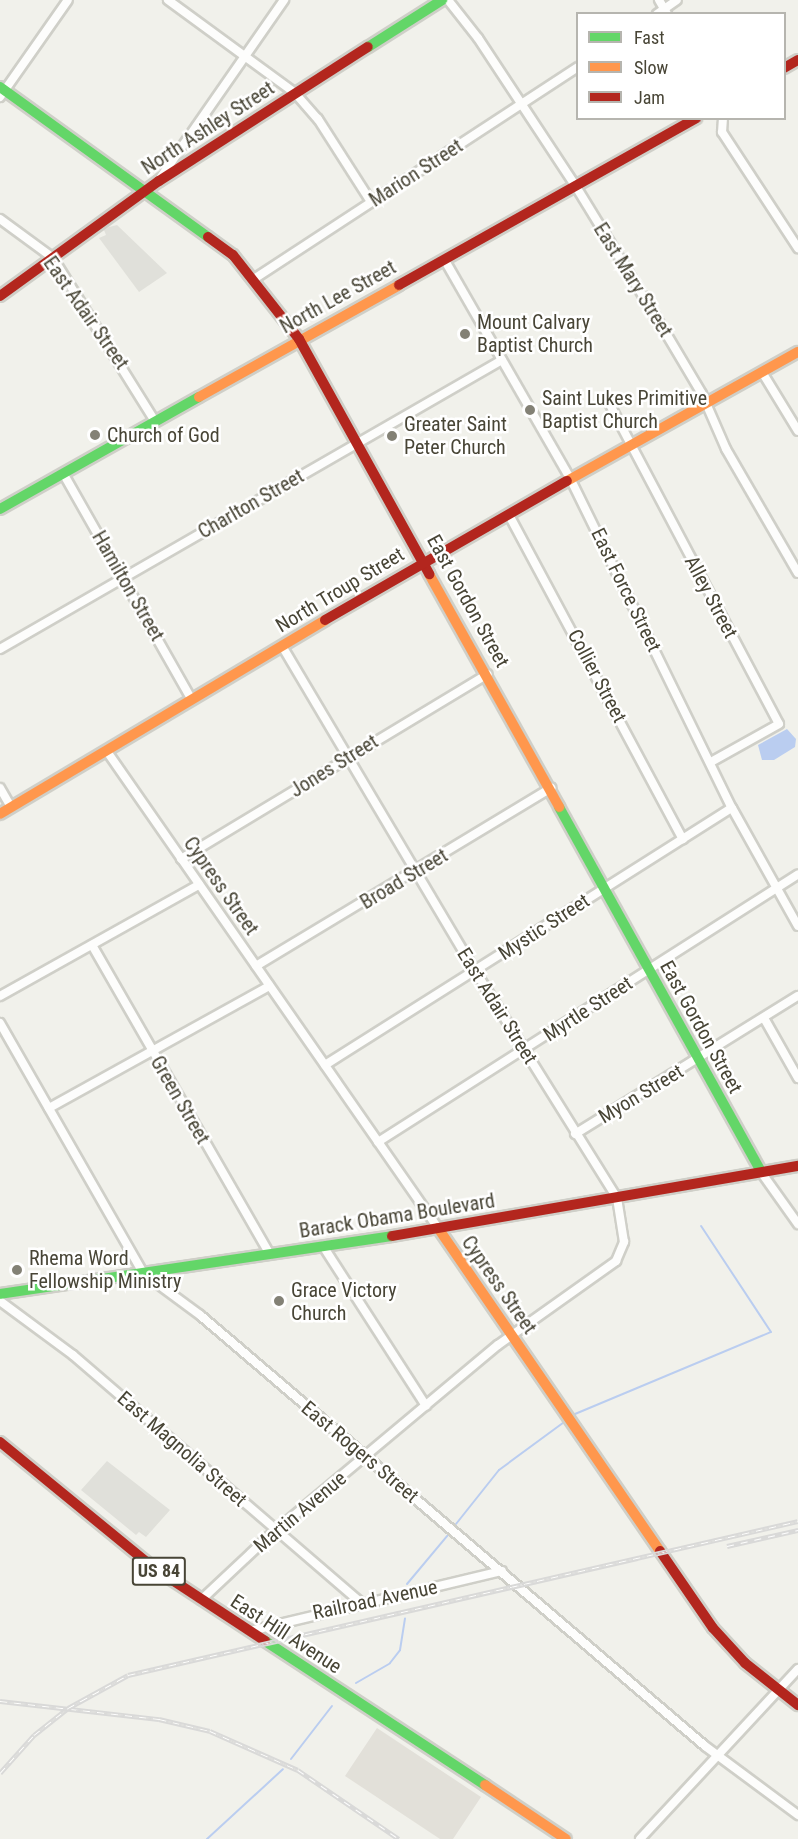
<!DOCTYPE html>
<style>
body{margin:0}
#map{position:relative;width:798px;height:1839px;overflow:hidden;background:#f1f1eb;font-family:"Roboto Condensed",sans-serif}
div>[style]{position:absolute}
.industrial>*{inset:0;background:#e2e0d9}
.parking>*{inset:0;background:#e0e0da}
.water>*{inset:0;background:#bacdf0}
.stream>*{height:2px;margin:-1px;padding:0 1px;transform-origin:1px;border-radius:1px;background:#bacdf0}
.roads{filter:drop-shadow(2px 0 #cfcfc8) drop-shadow(-2px 0 #cfcfc8) drop-shadow(0 2px #cfcfc8) drop-shadow(0 -2px #cfcfc8)}
.street>*{height:8px;margin:-4px;padding:0 4px;transform-origin:4px;border-radius:4px;background:#fdfdfc}
.fast>*{height:10px;margin:-5px;padding:0 5px;transform-origin:5px;border-radius:5px;background:#63d668}
.slow>*{height:10px;margin:-5px;padding:0 5px;transform-origin:5px;border-radius:5px;background:#ff974d}
.jam>*{height:10px;margin:-5px;padding:0 5px;transform-origin:5px;border-radius:5px;background:#b3261e}
.rail>*{height:4.5px;margin-top:-2.25px;transform-origin:0;background:repeating-linear-gradient(90deg,#fff 0 7px,#d9d9d8 0 14px);box-sizing:border-box;border-block:2px solid #d9d9d8}
.dots>*{width:16px;height:16px;translate:-50% -50%;box-sizing:border-box;border:3px solid #fff;border-radius:50%}
span{translate:-50% -50%;white-space:nowrap;text-align:center;line-height:1.15;-webkit-text-stroke:5px #fff;paint-order:stroke}
.shield-label span{padding:2px 4px;background:#fff;border:2px solid;border-radius:4px;-webkit-text-stroke-width:0}
.shield-label{font-size:18px;color:#484536;font-weight:700}
.street-label{font-size:20px;color:#484536}
.poi-label{font-size:20px;color:#484536}
.left{translate:0 -50%;text-align:left}
.legend{position:absolute;left:576px;top:12px;width:210px;height:108px;box-sizing:border-box;background:#fff;border:2px solid #b6b5af;margin:0;padding:8px 10px;list-style:none;font-size:18px;color:#484536}
.legend li{display:flex;align-items:center;gap:12px;height:30px}
.legend b{width:30px;border:2px solid #b6b5af}
</style>
<div id="map">
<div class="industrial">
<i style="clip-path:polygon(377px 1728px,481px 1797px,453px 1839px,440px 1839px,345px 1776px)"></i>
</div>
<div class="parking">
<i style="clip-path:polygon(117px 225px,167px 273px,139px 292px,99px 238px,106px 235px,104px 230px,109px 227px)"></i>
<i style="clip-path:polygon(107px 1461px,170px 1510px,146px 1537px,139px 1532px,136px 1535px,81px 1490px)"></i>
</div>
<div class="water">
<i style="clip-path:polygon(787px 729px,796px 739px,795px 747px,774px 760px,762px 760px,758px 745px)"></i>
</div>
<div class="stream">
<i style="left:575px;top:1414px;width:212px;rotate:-22.7deg"></i>
<i style="left:771px;top:1332px;width:127px;rotate:-123.4deg"></i>
<i style="left:456px;top:1524px;width:69px;rotate:-51.5deg"></i>
<i style="left:499px;top:1470px;width:81px;rotate:-36.4deg"></i>
<i style="left:407px;top:1584px;width:64px;rotate:-50.1deg"></i>
<i style="left:356px;top:1683px;width:39px;rotate:-30deg"></i>
<i style="left:390px;top:1663px;width:16px;rotate:-52deg"></i>
<i style="left:400px;top:1650px;width:32px;rotate:-81deg"></i>
<i style="left:291px;top:1759px;width:67px;rotate:-52.3deg"></i>
<i style="left:207px;top:1839px;width:103px;rotate:-42.6deg"></i>
</div>
<div class="roads">
<div class="street">
<i style="left:168px;top:0;width:157px;rotate:36.2deg"></i>
<i style="left:295px;top:93px;width:35px;rotate:49deg"></i>
<i style="left:318px;top:119px;width:98px;rotate:57.4deg"></i>
<i style="left:448px;top:0;width:48px;rotate:51.7deg"></i>
<i style="left:478px;top:38px;width:176px;rotate:56.6deg"></i>
<i style="left:575px;top:185px;width:176px;rotate:58.5deg"></i>
<i style="left:667px;top:335px;width:69px;rotate:59.3deg"></i>
<i style="left:702px;top:394px;width:60px;rotate:66.4deg"></i>
<i style="left:726px;top:449px;width:143px;rotate:59.9deg"></i>
<i style="left:659px;top:0;width:16px;rotate:60deg"></i>
<i style="left:657px;top:14px;width:24px;rotate:-35deg"></i>
<i style="left:0;top:97px;width:118px;rotate:-55deg"></i>
<i style="left:723px;top:118px;width:14px;rotate:94deg"></i>
<i style="left:722px;top:132px;width:139px;rotate:56.8deg"></i>
<i style="left:161px;top:177px;width:216px;rotate:-55.2deg"></i>
<i style="left:0;top:219px;width:66px;rotate:36.3deg"></i>
<i style="left:53px;top:258px;width:192px;rotate:58deg"></i>
<i style="left:444px;top:259px;width:255px;rotate:60.1deg"></i>
<i style="left:571px;top:480px;width:365px;rotate:63.9deg"></i>
<i style="left:732px;top:808px;width:135px;rotate:60.8deg"></i>
<i style="left:254px;top:279px;width:387px;rotate:-33.2deg"></i>
<i style="left:762px;top:372px;width:69px;rotate:58.6deg"></i>
<i style="left:608px;top:401px;width:365px;rotate:62.1deg"></i>
<i style="left:779px;top:724px;width:78px;rotate:150.8deg"></i>
<i style="left:63px;top:473px;width:261px;rotate:60.4deg"></i>
<i style="left:509px;top:515px;width:368px;rotate:61.8deg"></i>
<i style="left:0;top:649px;width:579px;rotate:-29.93deg"></i>
<i style="left:106px;top:750px;width:582px;rotate:55.22deg"></i>
<i style="left:0;top:788px;width:22px;rotate:60deg"></i>
<i style="left:181px;top:859px;width:358px;rotate:-31.1deg"></i>
<i style="left:92px;top:945px;width:357px;rotate:60.1deg"></i>
<i style="left:256px;top:966px;width:345px;rotate:-31.1deg"></i>
<i style="left:0;top:996px;width:228px;rotate:-29.2deg"></i>
<i style="left:764px;top:1018px;width:69px;rotate:60.5deg"></i>
<i style="left:0;top:1023px;width:288px;rotate:60.2deg"></i>
<i style="left:143px;top:1273px;width:71px;rotate:36.4deg"></i>
<i style="left:200px;top:1315px;width:664px;rotate:40.48deg"></i>
<i style="left:705px;top:1746px;width:116px;rotate:36.6deg"></i>
<i style="left:325px;top:1065px;width:481px;rotate:-32.3deg"></i>
<i style="left:49px;top:1108px;width:252px;rotate:-29deg"></i>
<i style="left:575px;top:1134px;width:262px;rotate:-31.8deg"></i>
<i style="left:378px;top:1142px;width:498px;rotate:-32.5deg"></i>
<i style="left:761px;top:1172px;width:64px;rotate:54.6deg"></i>
<i style="left:323px;top:1246px;width:190px;rotate:57.2deg"></i>
<i style="left:0;top:1301px;width:91px;rotate:36.5deg"></i>
<i style="left:73px;top:1355px;width:379px;rotate:40.7deg"></i>
<i style="left:201px;top:1600px;width:91px;rotate:-43.2deg"></i>
<i style="left:267px;top:1538px;width:301px;rotate:-39.9deg"></i>
<i style="left:498px;top:1345px;width:145px;rotate:-35.4deg"></i>
<i style="left:616px;top:1261px;width:21px;rotate:-67deg"></i>
<i style="left:624px;top:1242px;width:45px;rotate:-99deg"></i>
<i style="left:617px;top:1198px;width:268px;rotate:-122deg"></i>
<i style="left:475px;top:971px;width:378px;rotate:-120.7deg"></i>
<i style="left:250px;top:1631px;width:259px;rotate:-13.4deg"></i>
<i style="left:640px;top:1839px;width:232px;rotate:-47.1deg"></i>
</div>
<div class="fast">
<i style="left:368px;top:47px;width:88px;rotate:-32.4deg"></i>
<i style="left:0;top:87px;width:256px;rotate:35.8deg"></i>
<i style="left:0;top:509px;width:228px;rotate:-29.4deg"></i>
<i style="left:559px;top:807px;width:417px;rotate:61deg"></i>
<i style="left:0;top:1294px;width:396px;rotate:-8.4deg"></i>
<i style="left:265px;top:1641px;width:263px;rotate:33.2deg"></i>
</div>
<div class="slow">
<i style="left:199px;top:397px;width:229px;rotate:-29.2deg"></i>
<i style="left:567px;top:481px;width:265px;rotate:-29.2deg"></i>
<i style="left:429px;top:574px;width:267px;rotate:60.8deg"></i>
<i style="left:0;top:814px;width:378px;rotate:-30.8deg"></i>
<i style="left:438px;top:1228px;width:392px;rotate:55.5deg"></i>
<i style="left:485px;top:1785px;width:97px;rotate:33.7deg"></i>
</div>
<div class="jam">
<i style="left:784px;top:68px;width:16px;rotate:-30deg"></i>
<i style="left:208px;top:237px;width:31px;rotate:36deg"></i>
<i style="left:233px;top:255px;width:107px;rotate:51.8deg"></i>
<i style="left:299px;top:339px;width:269px;rotate:61deg"></i>
<i style="left:399px;top:285px;width:341px;rotate:-29.3deg"></i>
<i style="left:0;top:296px;width:196px;rotate:-35.9deg"></i>
<i style="left:159px;top:181px;width:248px;rotate:-32.7deg"></i>
<i style="left:325px;top:620px;width:279px;rotate:-29.9deg"></i>
<i style="left:392px;top:1236px;width:412px;rotate:-9.8deg"></i>
<i style="left:0;top:1442px;width:199px;rotate:39.3deg"></i>
<i style="left:154px;top:1568px;width:133px;rotate:33.3deg"></i>
<i style="left:660px;top:1551px;width:93px;rotate:55.5deg"></i>
<i style="left:713px;top:1628px;width:47px;rotate:47.6deg"></i>
<i style="left:745px;top:1663px;width:68px;rotate:38.4deg"></i>
</div>
</div>
<div class="rail">
<i style="left:727px;top:1546px;width:73px;rotate:-12.7deg"></i>
<i style="left:0;top:1701px;width:160px;rotate:6.5deg"></i>
<i style="left:159px;top:1719px;width:52px;rotate:13.2deg"></i>
<i style="left:210px;top:1731px;width:96px;rotate:23.9deg"></i>
<i style="left:298px;top:1770px;width:122px;rotate:34.3deg"></i>
<i style="left:0;top:1773px;width:51px;rotate:-48.2deg"></i>
<i style="left:34px;top:1735px;width:43px;rotate:-38.5deg"></i>
<i style="left:68px;top:1708px;width:68px;rotate:-28.8deg"></i>
<i style="left:128px;top:1675px;width:687px;rotate:-12.94deg"></i>
</div>
<div class="dots">
<i style="left:465px;top:334px;background:#838175"></i>
<i style="left:530px;top:410px;background:#838175"></i>
<i style="left:95px;top:435px;background:#838175"></i>
<i style="left:392px;top:436px;background:#838175"></i>
<i style="left:17px;top:1270px;background:#838175"></i>
<i style="left:279px;top:1301px;background:#838175"></i>
</div>
<div class="shield-label">
<span style="left:159px;top:1571px">US 84</span>
</div>
<div class="street-label">
<span style="left:208px;top:128px;rotate:-33deg">North Ashley Street</span>
<span style="left:416px;top:173px;rotate:-33deg">Marion Street</span>
<span style="left:633px;top:280px;rotate:58deg">East Mary Street</span>
<span style="left:338px;top:297px;rotate:-29deg">North Lee Street</span>
<span style="left:86px;top:313px;rotate:55deg">East Adair Street</span>
<span style="left:251px;top:504px;rotate:-30deg">Charlton Street</span>
<span style="left:128px;top:586px;rotate:60deg">Hamilton Street</span>
<span style="left:340px;top:590px;rotate:-31deg">North Troup Street</span>
<span style="left:626px;top:590px;rotate:64deg">East Force Street</span>
<span style="left:711px;top:597px;rotate:62deg">Alley Street</span>
<span style="left:468px;top:601px;rotate:61deg">East Gordon Street</span>
<span style="left:597px;top:676px;rotate:62deg">Collier Street</span>
<span style="left:334px;top:766px;rotate:-32deg">Jones Street</span>
<span style="left:404px;top:879px;rotate:-31deg">Broad Street</span>
<span style="left:221px;top:886px;rotate:55deg">Cypress Street</span>
<span style="left:544px;top:927px;rotate:-33deg">Mystic Street</span>
<span style="left:497px;top:1006px;rotate:58deg">East Adair Street</span>
<span style="left:588px;top:1009px;rotate:-33deg">Myrtle Street</span>
<span style="left:701px;top:1027px;rotate:61deg">East Gordon Street</span>
<span style="left:641px;top:1094px;rotate:-31deg">Myon Street</span>
<span style="left:180px;top:1100px;rotate:60deg">Green Street</span>
<span style="left:397px;top:1216px;rotate:-9deg">Barack Obama Boulevard</span>
<span style="left:499px;top:1285px;rotate:55deg">Cypress Street</span>
<span style="left:182px;top:1449px;rotate:41deg">East Magnolia Street</span>
<span style="left:360px;top:1452px;rotate:40deg">East Rogers Street</span>
<span style="left:300px;top:1512px;rotate:-40deg">Martin Avenue</span>
<span style="left:375px;top:1600px;rotate:-12deg">Railroad Avenue</span>
<span style="left:286px;top:1634px;rotate:33deg">East Hill Avenue</span>
</div>
<div class="poi-label">
<span class="left" style="left:477px;top:334px">Mount Calvary<br>Baptist Church</span>
<span class="left" style="left:542px;top:410px">Saint Lukes Primitive<br>Baptist Church</span>
<span class="left" style="left:404px;top:436px">Greater Saint<br>Peter Church</span>
<span class="left" style="left:107px;top:435px">Church of God</span>
<span class="left" style="left:29px;top:1270px">Rhema Word<br>Fellowship Ministry</span>
<span class="left" style="left:291px;top:1302px">Grace Victory<br>Church</span>
</div>
<ul class="legend">
<li><b style="height:8px;background:#63d668"></b>Fast</li>
<li><b style="height:8px;background:#ff974d"></b>Slow</li>
<li><b style="height:8px;background:#b3261e"></b>Jam</li>
</ul>
</div>
